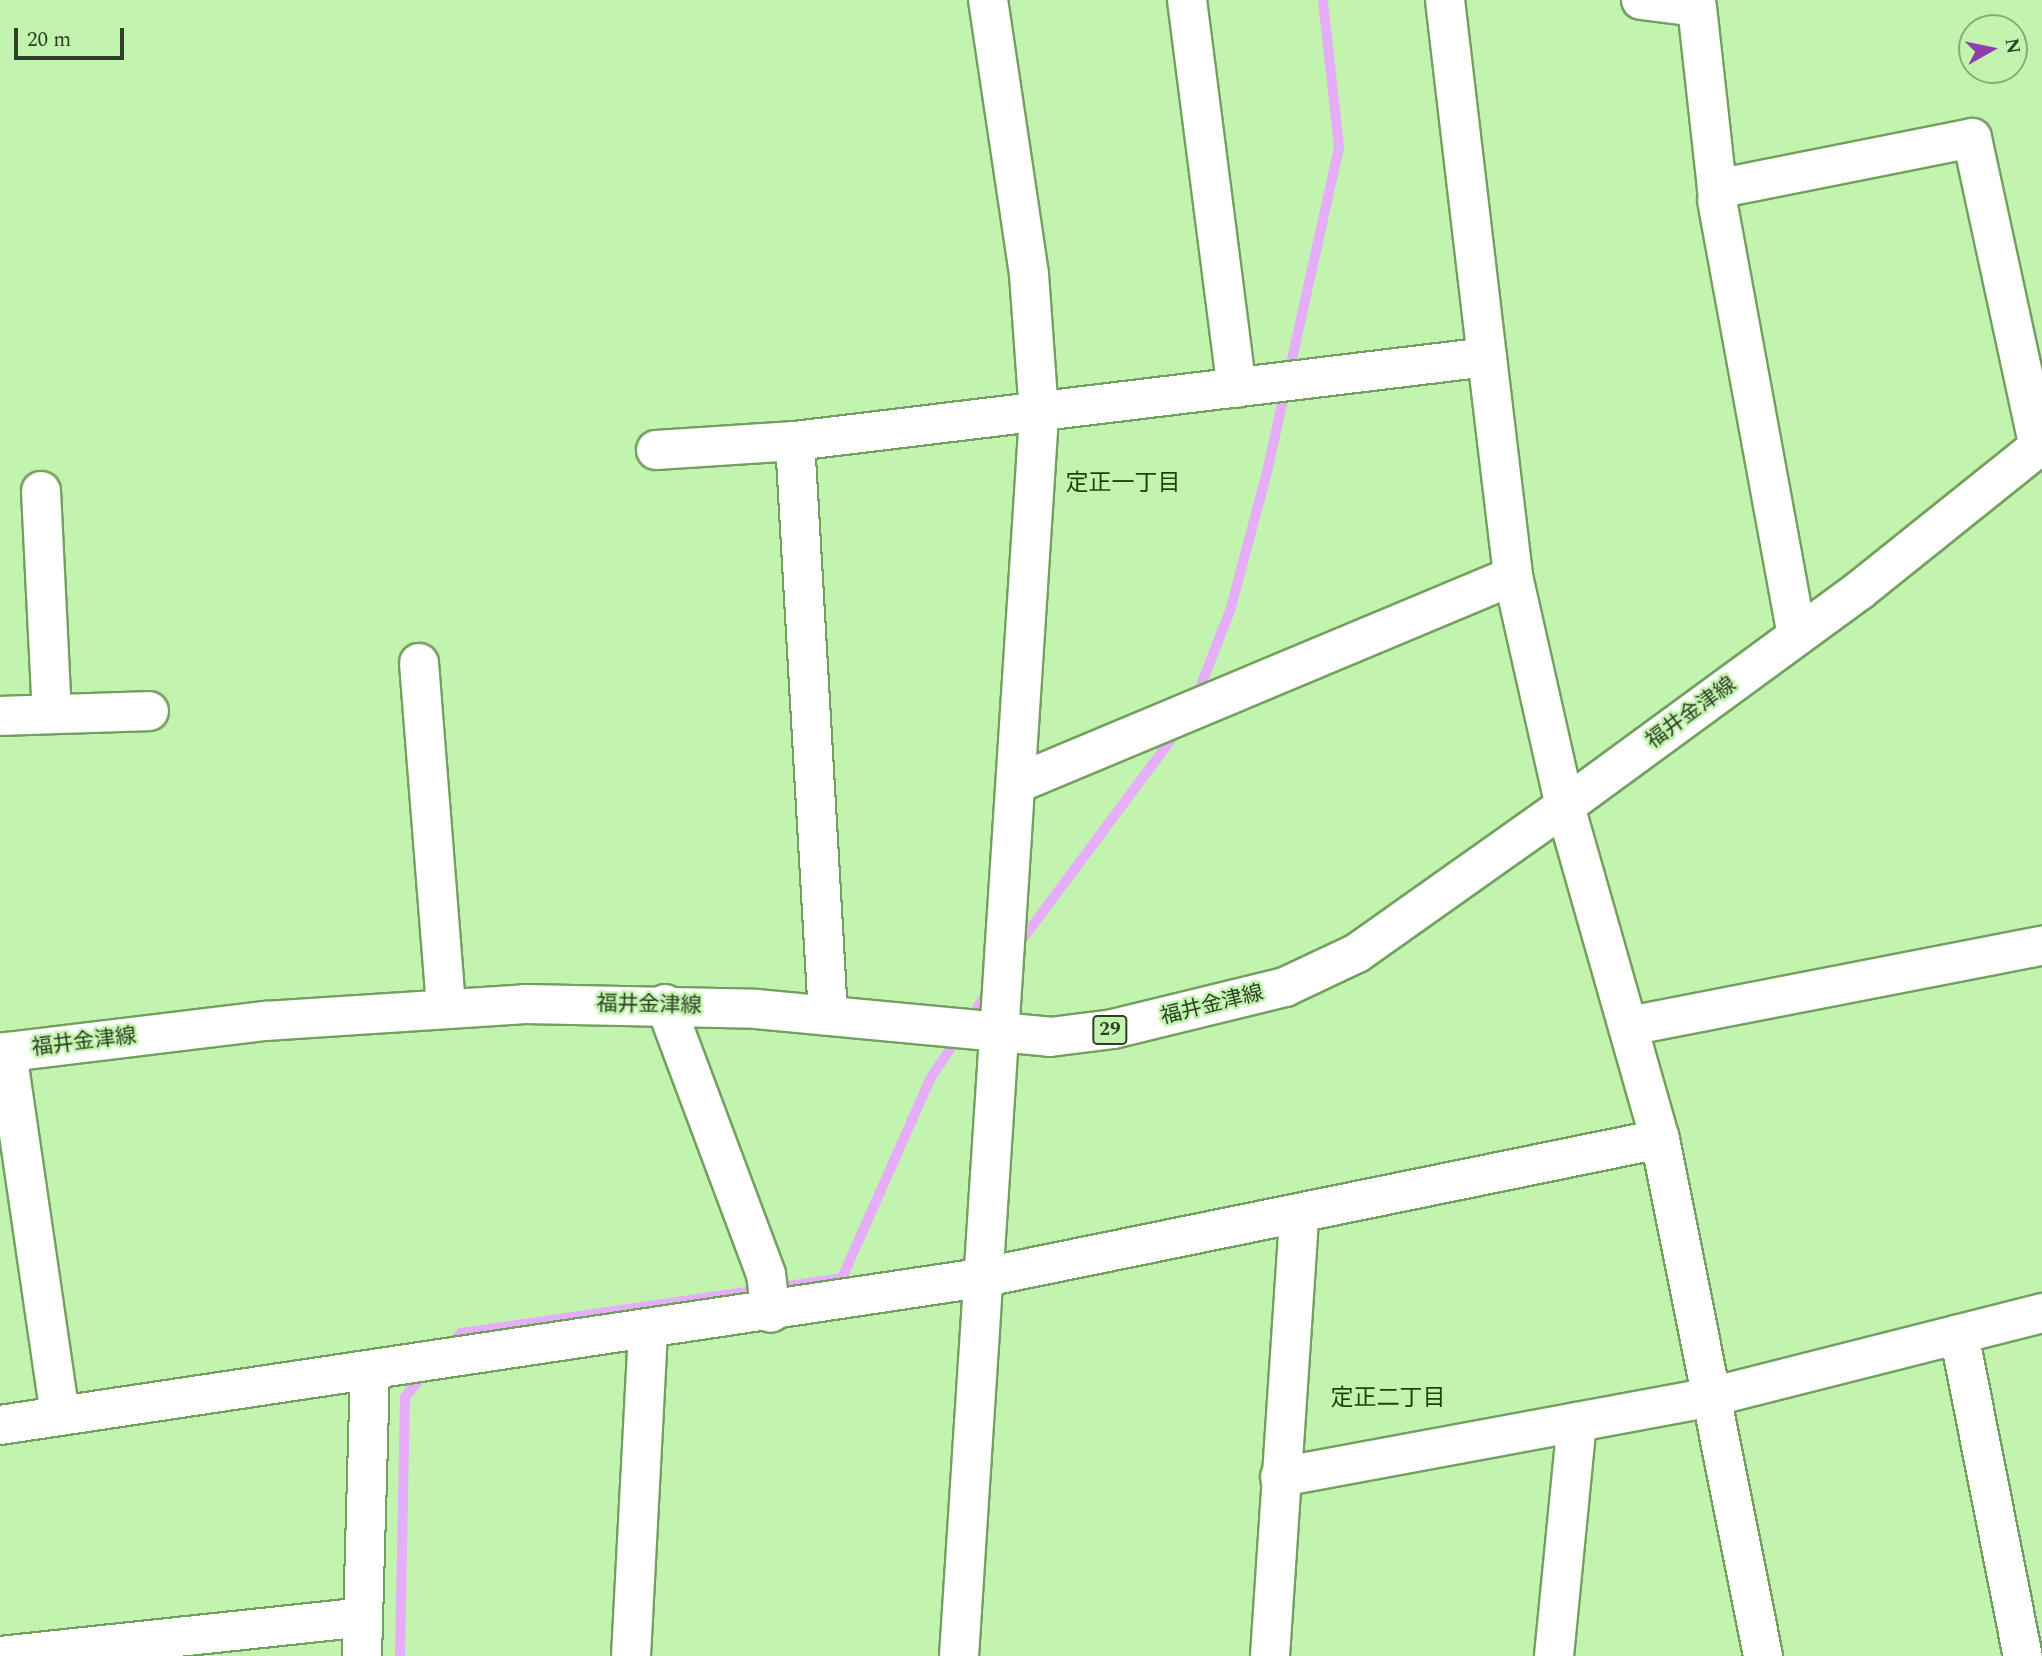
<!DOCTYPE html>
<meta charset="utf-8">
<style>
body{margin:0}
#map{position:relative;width:2042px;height:1656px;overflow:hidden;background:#c3f4af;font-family:Spectral,"Noto Sans JP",serif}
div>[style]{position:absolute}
.stream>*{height:10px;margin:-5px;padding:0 5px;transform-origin:5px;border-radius:5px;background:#e5adfa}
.roads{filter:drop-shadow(2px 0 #73a05f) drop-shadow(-2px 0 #73a05f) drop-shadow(0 2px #73a05f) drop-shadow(0 -2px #73a05f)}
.minor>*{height:38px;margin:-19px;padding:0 19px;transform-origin:19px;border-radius:19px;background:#fff}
.major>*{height:38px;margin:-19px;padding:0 19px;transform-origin:19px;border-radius:19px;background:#fff}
span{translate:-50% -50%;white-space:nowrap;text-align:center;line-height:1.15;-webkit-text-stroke:5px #c3f4af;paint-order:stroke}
.shield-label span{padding:2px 5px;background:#c3f4af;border:2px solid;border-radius:5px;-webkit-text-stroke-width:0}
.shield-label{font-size:19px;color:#2d4024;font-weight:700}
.street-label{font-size:21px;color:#2d4024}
.neighbourhood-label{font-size:23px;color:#1c4501}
.north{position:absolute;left:1958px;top:14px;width:70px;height:70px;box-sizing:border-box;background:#c3f4af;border:2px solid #87ac77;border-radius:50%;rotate:81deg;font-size:19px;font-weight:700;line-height:28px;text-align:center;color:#2d4024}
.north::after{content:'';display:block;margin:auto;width:24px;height:32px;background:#903eac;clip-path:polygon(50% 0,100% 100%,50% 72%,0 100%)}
.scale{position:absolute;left:14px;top:28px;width:110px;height:32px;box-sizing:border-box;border:4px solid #2d4024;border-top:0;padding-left:9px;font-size:21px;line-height:24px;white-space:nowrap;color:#2d4024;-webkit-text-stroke:5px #c3f4af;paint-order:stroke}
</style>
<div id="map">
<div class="stream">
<i style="left:1196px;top:698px;width:93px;rotate:-68.7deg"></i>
<i style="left:1230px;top:611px;width:144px;rotate:-75.1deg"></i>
<i style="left:1267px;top:472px;width:334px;rotate:-77.5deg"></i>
<i style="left:1339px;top:146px;width:147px;rotate:-96.3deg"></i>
<i style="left:1018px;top:945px;width:271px;rotate:-53.3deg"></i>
<i style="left:969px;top:1021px;width:37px;rotate:-57deg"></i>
<i style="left:449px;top:1346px;width:18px;rotate:-47deg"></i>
<i style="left:461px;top:1333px;width:385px;rotate:-8.2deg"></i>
<i style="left:842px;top:1278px;width:218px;rotate:-66.1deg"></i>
<i style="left:930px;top:1079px;width:50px;rotate:-56.3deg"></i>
<i style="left:400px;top:1656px;width:259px;rotate:-88.9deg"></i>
<i style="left:405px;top:1397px;width:34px;rotate:-50deg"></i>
</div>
<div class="roads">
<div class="minor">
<i style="left:1187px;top:0;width:391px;rotate:82.7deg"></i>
<i style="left:1445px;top:0;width:359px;rotate:83.3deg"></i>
<i style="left:1641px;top:0;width:56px;rotate:7.1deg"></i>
<i style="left:1697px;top:7px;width:183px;rotate:83.7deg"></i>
<i style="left:1717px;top:189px;width:260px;rotate:-11.3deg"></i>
<i style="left:1972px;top:138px;width:316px;rotate:77.8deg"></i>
<i style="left:1717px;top:200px;width:442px;rotate:79.6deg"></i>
<i style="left:795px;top:441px;width:575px;rotate:86.71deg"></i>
<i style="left:656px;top:450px;width:139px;rotate:-3.7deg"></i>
<i style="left:795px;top:441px;width:697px;rotate:-6.92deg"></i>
<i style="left:1487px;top:357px;width:221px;rotate:83.2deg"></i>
<i style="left:1513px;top:576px;width:236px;rotate:77.3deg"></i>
<i style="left:1565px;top:806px;width:346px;rotate:74.1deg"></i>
<i style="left:1660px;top:1139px;width:527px;rotate:78.73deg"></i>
<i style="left:41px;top:491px;width:223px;rotate:87.2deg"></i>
<i style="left:419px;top:663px;width:346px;rotate:85.5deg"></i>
<i style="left:0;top:716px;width:149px;rotate:-1.9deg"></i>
<i style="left:1016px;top:784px;width:539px;rotate:-22.71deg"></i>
<i style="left:665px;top:1004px;width:288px;rotate:69.5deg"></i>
<i style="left:766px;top:1274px;width:39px;rotate:83deg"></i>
<i style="left:1629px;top:1026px;width:421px;rotate:-11deg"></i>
<i style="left:7px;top:1052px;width:366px;rotate:81.7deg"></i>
<i style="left:1959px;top:1334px;width:328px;rotate:78.8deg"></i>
<i style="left:0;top:1425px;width:991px;rotate:-8.53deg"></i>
<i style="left:980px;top:1278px;width:694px;rotate:-11.55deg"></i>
<i style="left:1280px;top:1477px;width:434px;rotate:-10.5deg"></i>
<i style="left:1707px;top:1398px;width:346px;rotate:-14.2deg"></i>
<i style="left:0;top:1656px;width:365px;rotate:-6.1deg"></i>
<i style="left:362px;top:1656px;width:285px;rotate:-88.4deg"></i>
<i style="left:631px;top:1656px;width:326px;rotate:-87deg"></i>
<i style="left:959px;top:1656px;width:1245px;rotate:-86.31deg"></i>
<i style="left:1039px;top:414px;width:140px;rotate:-94.1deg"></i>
<i style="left:1029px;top:274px;width:277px;rotate:-98.5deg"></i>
<i style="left:1270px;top:1656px;width:441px;rotate:-86.2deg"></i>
<i style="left:1554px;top:1656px;width:235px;rotate:-84.4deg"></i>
</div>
<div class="major">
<i style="left:0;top:1053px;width:267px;rotate:-6.9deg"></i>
<i style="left:265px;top:1021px;width:261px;rotate:-3.7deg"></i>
<i style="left:525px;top:1004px;width:231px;rotate:1.2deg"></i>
<i style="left:756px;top:1009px;width:295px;rotate:5.4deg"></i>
<i style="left:1050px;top:1037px;width:64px;rotate:-7.2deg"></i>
<i style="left:1113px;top:1029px;width:177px;rotate:-13.7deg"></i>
<i style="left:1285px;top:987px;width:80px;rotate:-25.3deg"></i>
<i style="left:1357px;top:953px;width:255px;rotate:-35.3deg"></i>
<i style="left:1565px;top:806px;width:366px;rotate:-36.2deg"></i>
<i style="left:1860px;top:590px;width:233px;rotate:-38.7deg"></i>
</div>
</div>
<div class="shield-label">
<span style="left:1110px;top:1030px">29</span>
</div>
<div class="street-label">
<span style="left:1691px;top:713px;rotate:-36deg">福井金津線</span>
<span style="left:649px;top:1005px;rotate:1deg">福井金津線</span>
<span style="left:1212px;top:1005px;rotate:-14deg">福井金津線</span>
<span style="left:84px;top:1042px;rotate:-7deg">福井金津線</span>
</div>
<div class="neighbourhood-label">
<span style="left:1123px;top:484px">定正一丁目</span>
<span style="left:1388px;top:1399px">定正二丁目</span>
</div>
<div class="north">N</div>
<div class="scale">20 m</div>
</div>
